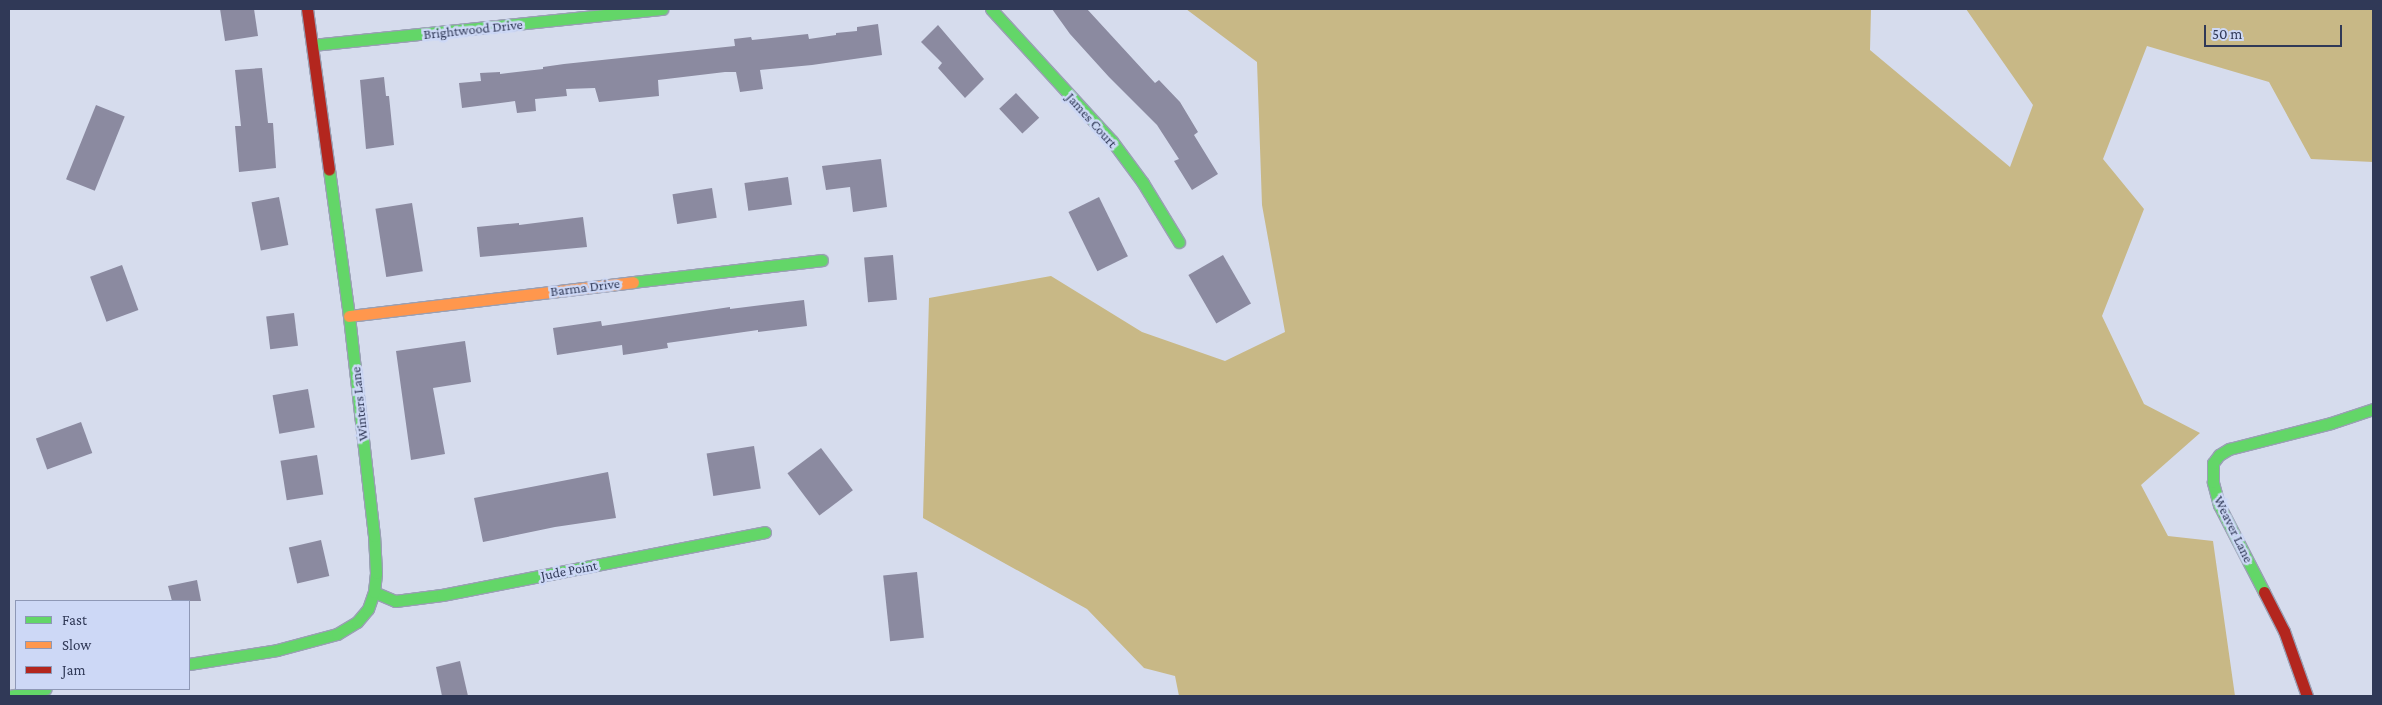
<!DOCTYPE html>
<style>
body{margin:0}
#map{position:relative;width:2382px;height:705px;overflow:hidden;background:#d6dced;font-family:"Crimson Pro",serif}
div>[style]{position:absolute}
.forest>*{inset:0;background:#c8b886}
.building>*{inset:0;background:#8b8aa0;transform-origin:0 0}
.roads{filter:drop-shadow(1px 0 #999fb3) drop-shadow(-1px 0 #999fb3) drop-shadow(0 1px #999fb3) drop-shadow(0 -1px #999fb3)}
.fast>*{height:11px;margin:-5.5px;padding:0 5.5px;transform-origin:5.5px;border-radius:5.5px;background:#63d668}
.slow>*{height:11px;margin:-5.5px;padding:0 5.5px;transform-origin:5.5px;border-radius:5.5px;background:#ff974d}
.jam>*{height:11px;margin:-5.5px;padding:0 5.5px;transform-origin:5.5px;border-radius:5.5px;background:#b3261e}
span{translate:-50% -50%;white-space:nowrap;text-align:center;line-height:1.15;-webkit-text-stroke:5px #cdd8f6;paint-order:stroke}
.street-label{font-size:14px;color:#303957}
.frame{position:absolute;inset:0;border:10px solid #303957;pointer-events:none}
.legend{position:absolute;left:15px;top:600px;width:175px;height:90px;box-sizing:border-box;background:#cdd8f6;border:1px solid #8e98b6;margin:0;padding:6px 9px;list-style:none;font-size:15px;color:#303957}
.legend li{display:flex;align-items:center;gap:10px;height:25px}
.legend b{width:25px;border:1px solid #8e98b6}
.scale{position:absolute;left:2204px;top:25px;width:138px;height:22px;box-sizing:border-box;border:2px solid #303957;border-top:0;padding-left:6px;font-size:15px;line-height:18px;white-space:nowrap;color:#303957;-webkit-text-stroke:4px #cdd8f6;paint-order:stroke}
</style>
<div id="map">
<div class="forest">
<i style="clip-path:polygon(1186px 9px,1871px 9px,1870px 50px,2010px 167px,2033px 105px,1966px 9px,2373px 9px,2373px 162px,2311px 159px,2269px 82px,2147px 46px,2103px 159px,2144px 209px,2102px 316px,2144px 404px,2200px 433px,2141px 485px,2168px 536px,2213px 541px,2235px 696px,1179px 696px,1175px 676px,1144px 668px,1087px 609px,923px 518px,929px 298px,1051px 276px,1142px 332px,1225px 361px,1285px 332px,1262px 205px,1257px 62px)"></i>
</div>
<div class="building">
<i style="clip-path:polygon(220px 9px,254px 9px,258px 36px,225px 41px)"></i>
<i style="clip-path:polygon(1052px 9px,1087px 9px,1155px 83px,1159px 80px,1180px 102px,1198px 132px,1194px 135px,1218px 174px,1192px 190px,1174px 161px,1179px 159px,1157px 125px,1109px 77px,1070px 34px)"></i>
<i style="clip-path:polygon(878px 24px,882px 55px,812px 65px,760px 70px,763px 89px,740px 92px,736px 72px,725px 72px,658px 80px,659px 96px,599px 102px,595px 88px,566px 89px,567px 96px,535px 99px,536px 111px,517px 113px,515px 101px,462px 108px,459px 83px,481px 81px,480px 73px,500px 72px,500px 74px,543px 69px,543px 67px,564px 64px,735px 46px,734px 39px,751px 37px,752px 40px,808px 34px,809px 39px,836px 35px,836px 33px,857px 31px,857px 27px)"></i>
<i style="clip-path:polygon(938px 25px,984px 79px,965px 98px,938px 68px,942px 63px,921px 42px)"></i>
<i style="clip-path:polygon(262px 68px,268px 123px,273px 123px,276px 168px,239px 172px,235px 126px,241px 126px,235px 70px)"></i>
<i style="clip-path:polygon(384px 77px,386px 96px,389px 96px,394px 145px,366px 149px,360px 80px)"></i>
<i style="left:1016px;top:93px;width:34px;height:23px;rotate:47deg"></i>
<i style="left:96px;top:105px;width:31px;height:80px;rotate:22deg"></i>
<i style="clip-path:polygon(881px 159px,887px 207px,853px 212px,850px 187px,826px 190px,822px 166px)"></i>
<i style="left:788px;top:177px;width:28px;height:44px;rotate:82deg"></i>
<i style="left:712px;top:188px;width:30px;height:40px;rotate:81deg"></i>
<i style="left:279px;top:197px;width:49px;height:28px;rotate:79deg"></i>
<i style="left:1099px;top:197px;width:66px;height:34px;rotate:64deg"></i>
<i style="left:412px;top:203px;width:69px;height:37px;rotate:81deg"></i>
<i style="clip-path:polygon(583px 217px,587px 247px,480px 257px,477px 227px,519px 223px,519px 225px)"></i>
<i style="left:893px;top:255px;width:45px;height:29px;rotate:85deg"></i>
<i style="left:1223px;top:255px;width:56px;height:40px;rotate:60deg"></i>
<i style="left:122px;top:265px;width:48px;height:34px;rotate:70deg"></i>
<i style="clip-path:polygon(804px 300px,807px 326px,758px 332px,758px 330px,667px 343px,668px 348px,623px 355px,622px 345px,557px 355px,553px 328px,601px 321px,602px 326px,730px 307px,730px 309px)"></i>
<i style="left:294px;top:313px;width:33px;height:28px;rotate:83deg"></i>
<i style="clip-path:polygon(465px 341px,471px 382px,433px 388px,445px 454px,411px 460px,396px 351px)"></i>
<i style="left:308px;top:389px;width:39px;height:36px;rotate:80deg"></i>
<i style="left:81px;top:422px;width:33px;height:48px;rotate:70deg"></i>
<i style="left:754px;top:446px;width:43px;height:48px;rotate:81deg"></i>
<i style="left:821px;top:448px;width:53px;height:42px;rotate:53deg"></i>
<i style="left:317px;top:455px;width:40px;height:37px;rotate:81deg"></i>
<i style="clip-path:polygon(608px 472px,616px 518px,555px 527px,483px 542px,474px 498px)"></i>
<i style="left:321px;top:540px;width:37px;height:33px;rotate:77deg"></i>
<i style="left:917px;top:572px;width:66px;height:34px;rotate:84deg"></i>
<i style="clip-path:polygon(197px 580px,201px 601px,172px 601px,168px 586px)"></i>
<i style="clip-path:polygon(460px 661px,468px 696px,442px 696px,436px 667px)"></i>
</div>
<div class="roads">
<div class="fast">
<i style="left:991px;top:9px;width:179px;rotate:47.5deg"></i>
<i style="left:1112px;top:141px;width:52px;rotate:53.6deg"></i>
<i style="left:1143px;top:183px;width:69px;rotate:58.6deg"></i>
<i style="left:313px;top:45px;width:351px;rotate:-5.9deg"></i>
<i style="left:633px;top:282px;width:190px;rotate:-6.6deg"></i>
<i style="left:374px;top:592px;width:23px;rotate:23deg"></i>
<i style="left:395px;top:601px;width:47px;rotate:-7.3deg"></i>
<i style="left:442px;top:595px;width:329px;rotate:-11deg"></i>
<i style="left:2264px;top:592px;width:98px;rotate:-117.3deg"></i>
<i style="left:2219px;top:505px;width:24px;rotate:-105deg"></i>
<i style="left:2213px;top:482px;width:19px;rotate:-90deg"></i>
<i style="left:2213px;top:463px;width:10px;rotate:-53deg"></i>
<i style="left:2219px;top:455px;width:12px;rotate:-31deg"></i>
<i style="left:2229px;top:449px;width:105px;rotate:-14.3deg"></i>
<i style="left:2331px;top:423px;width:44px;rotate:-18.4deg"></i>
<i style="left:189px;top:664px;width:89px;rotate:-9deg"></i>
<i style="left:277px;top:650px;width:62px;rotate:-14.9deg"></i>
<i style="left:337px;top:634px;width:23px;rotate:-31deg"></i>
<i style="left:357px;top:622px;width:17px;rotate:-50deg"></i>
<i style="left:368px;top:609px;width:18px;rotate:-71deg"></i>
<i style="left:374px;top:592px;width:19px;rotate:-84deg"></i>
<i style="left:376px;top:573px;width:37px;rotate:-93deg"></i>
<i style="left:374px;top:536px;width:221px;rotate:-96.5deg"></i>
<i style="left:349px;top:316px;width:147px;rotate:-97.8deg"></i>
<i style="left:9px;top:696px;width:37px;rotate:-11deg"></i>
</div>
<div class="slow">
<i style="left:349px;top:316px;width:286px;rotate:-6.8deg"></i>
</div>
<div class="jam">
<i style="left:307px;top:9px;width:162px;rotate:82.2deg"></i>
<i style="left:2264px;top:592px;width:44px;rotate:62.9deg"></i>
<i style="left:2284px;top:631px;width:69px;rotate:70.5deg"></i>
</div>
</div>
<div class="street-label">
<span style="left:473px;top:29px;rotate:-6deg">Brightwood Drive</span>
<span style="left:1092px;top:120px;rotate:48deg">James Court</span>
<span style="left:585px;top:287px;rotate:-7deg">Barma Drive</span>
<span style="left:359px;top:404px;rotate:-96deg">Winters Lane</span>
<span style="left:2234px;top:529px;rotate:64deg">Weaver Lane</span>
<span style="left:569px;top:570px;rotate:-11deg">Jude Point</span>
</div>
<div class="frame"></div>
<ul class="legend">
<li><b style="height:6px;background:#63d668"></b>Fast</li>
<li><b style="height:6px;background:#ff974d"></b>Slow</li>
<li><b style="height:6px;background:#b3261e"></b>Jam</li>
</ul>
<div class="scale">50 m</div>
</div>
